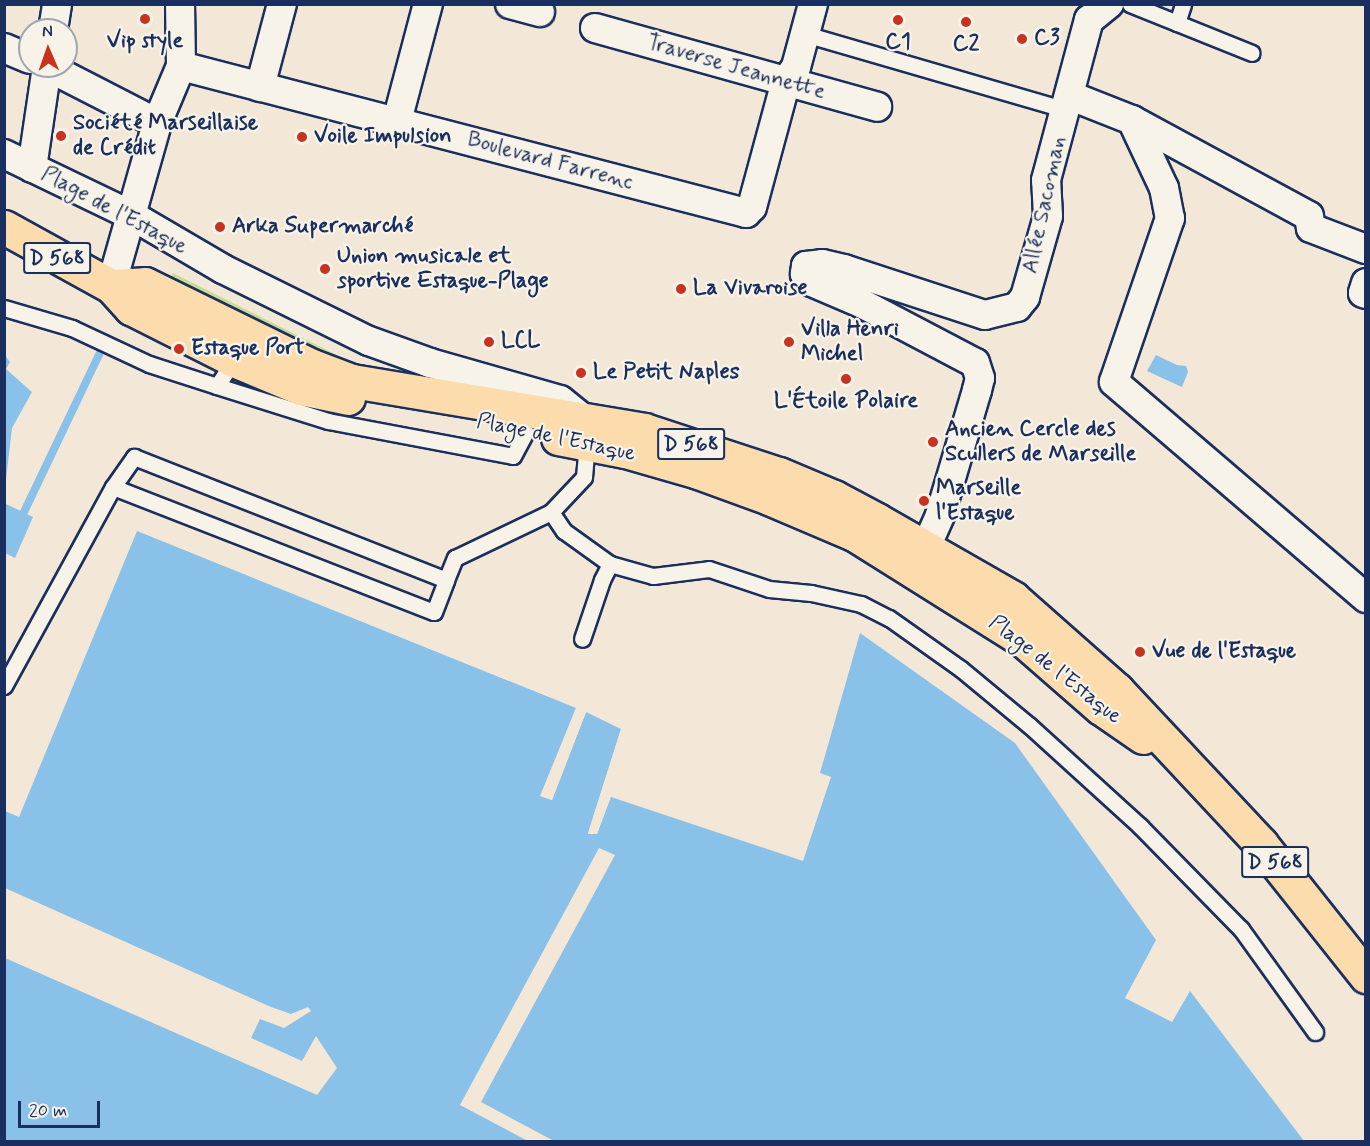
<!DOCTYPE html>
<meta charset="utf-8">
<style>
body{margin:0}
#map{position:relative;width:1370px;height:1146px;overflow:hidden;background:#f3e7d7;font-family:Mynerve,sans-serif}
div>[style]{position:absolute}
.green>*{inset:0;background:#c6dd92}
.water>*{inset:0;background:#8ac1e8}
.pier>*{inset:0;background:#f3e7d7}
.stream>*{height:8px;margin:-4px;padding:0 4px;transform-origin:4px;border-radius:4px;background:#8ac1e8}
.roads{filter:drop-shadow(2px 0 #1b2f5e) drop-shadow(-2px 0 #1b2f5e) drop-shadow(0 2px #1b2f5e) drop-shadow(0 -2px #1b2f5e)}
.service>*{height:15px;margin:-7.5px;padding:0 7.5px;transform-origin:7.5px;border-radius:7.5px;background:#f7f3e8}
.minor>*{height:28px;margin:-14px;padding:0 14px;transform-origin:14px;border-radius:14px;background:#f7f3e8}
.primary>*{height:33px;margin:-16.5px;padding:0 16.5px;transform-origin:16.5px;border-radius:16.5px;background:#fcdcac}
.dots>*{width:16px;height:16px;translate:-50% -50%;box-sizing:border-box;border:3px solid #f7f3e8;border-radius:50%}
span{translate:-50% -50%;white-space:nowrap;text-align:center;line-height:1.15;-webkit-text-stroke:4.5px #f7f3e8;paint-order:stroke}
.shield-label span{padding:2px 4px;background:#f7f3e8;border:2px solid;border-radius:4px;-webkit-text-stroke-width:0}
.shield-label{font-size:21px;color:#1b2f5e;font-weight:700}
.poi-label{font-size:22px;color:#1b2f5e;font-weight:700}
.left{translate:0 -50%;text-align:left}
.street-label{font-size:22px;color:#1b2f5e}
.frame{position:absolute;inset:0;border:6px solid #1b2f5e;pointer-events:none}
.north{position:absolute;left:18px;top:18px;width:60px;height:60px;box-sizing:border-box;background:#f7f3e8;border:2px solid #9fa5b1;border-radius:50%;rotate:358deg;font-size:16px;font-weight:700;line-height:24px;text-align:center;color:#1b2f5e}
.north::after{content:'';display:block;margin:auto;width:21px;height:27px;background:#c8321e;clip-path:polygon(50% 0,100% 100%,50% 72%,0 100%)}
.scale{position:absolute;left:18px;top:1101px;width:82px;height:27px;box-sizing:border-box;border:3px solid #1b2f5e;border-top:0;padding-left:8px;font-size:18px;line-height:21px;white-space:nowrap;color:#1b2f5e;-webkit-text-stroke:4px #f7f3e8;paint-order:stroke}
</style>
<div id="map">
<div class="green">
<i style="clip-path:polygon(173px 273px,367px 370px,365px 375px,168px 282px)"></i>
</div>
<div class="water">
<i style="clip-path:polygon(5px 355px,10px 362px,6px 369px,32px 392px,12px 428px,5px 488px)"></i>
<i style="clip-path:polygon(1156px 355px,1177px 365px,1186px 366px,1188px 372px,1182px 387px,1147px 371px)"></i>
<i style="clip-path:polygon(4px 503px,33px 517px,15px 558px,5px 553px)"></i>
<i style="clip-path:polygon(137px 531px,576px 708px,541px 796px,552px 800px,586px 712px,621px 729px,588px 833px,597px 834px,611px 797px,803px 861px,831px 777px,820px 773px,860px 633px,1015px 743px,1156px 940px,1125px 998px,1172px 1022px,1190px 991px,1304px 1141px,554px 1141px,481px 1102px,615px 855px,599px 848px,460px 1105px,528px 1141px,5px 1141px,5px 958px,317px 1095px,337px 1068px,316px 1036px,302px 1061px,251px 1038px,260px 1019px,284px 1028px,311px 1011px,308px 1007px,291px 1014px,271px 1007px,5px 888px,5px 811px,19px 817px)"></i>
</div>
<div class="pier">
<i style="clip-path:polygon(576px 708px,579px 709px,544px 794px,550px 796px,583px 711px,586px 712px,552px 800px,540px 796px)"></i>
<i style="clip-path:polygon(621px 729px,624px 730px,592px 831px,595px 831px,599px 814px,610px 794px,597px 834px,588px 834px)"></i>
</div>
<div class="stream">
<i style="left:24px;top:512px;width:176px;rotate:-64.5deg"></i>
</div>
<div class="roads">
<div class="service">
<i style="left:1130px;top:4px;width:131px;rotate:21.9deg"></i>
<i style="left:1177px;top:23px;width:20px;rotate:-72deg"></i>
<i style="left:805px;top:34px;width:272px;rotate:16.2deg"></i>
<i style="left:4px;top:308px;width:71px;rotate:16.4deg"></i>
<i style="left:72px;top:328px;width:85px;rotate:25.1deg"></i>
<i style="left:149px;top:364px;width:71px;rotate:17.9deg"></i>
<i style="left:217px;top:386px;width:31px;rotate:-57deg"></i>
<i style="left:217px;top:386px;width:116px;rotate:17.5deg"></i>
<i style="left:328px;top:421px;width:188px;rotate:10.7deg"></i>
<i style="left:513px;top:456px;width:27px;rotate:-62deg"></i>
<i style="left:113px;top:487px;width:344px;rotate:21.3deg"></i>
<i style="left:434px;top:612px;width:34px;rotate:-69deg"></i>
<i style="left:551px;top:512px;width:23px;rotate:56deg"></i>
<i style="left:564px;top:531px;width:57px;rotate:35.7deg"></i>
<i style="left:610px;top:564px;width:18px;rotate:117deg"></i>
<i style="left:602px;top:580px;width:62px;rotate:108.7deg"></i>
<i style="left:610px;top:564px;width:45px;rotate:15.6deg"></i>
<i style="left:653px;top:576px;width:56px;rotate:-7.1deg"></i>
<i style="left:709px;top:569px;width:63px;rotate:18.4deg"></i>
<i style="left:769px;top:589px;width:42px;rotate:5.4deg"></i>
<i style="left:811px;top:593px;width:51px;rotate:12.4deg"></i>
<i style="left:861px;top:604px;width:31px;rotate:27deg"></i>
<i style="left:889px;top:618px;width:88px;rotate:35.3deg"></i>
<i style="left:961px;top:669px;width:89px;rotate:39.6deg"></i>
<i style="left:1030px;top:726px;width:149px;rotate:42.3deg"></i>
<i style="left:1140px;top:826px;width:144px;rotate:45.6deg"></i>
<i style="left:1241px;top:929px;width:127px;rotate:54.3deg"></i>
<i style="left:4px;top:686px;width:227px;rotate:-61.3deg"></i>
<i style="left:113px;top:487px;width:37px;rotate:-55deg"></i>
<i style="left:134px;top:457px;width:335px;rotate:21.5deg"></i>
<i style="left:446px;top:580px;width:24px;rotate:-68deg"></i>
<i style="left:455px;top:558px;width:106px;rotate:-25.6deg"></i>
<i style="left:551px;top:512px;width:48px;rotate:-46.7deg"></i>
<i style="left:584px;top:477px;width:33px;rotate:-85deg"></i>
</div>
<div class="minor">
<i style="left:510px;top:4px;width:31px;rotate:15deg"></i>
<i style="left:595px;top:28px;width:293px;rotate:15.6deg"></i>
<i style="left:53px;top:30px;width:26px;rotate:-81deg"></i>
<i style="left:4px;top:48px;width:28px;rotate:23deg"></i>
<i style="left:46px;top:66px;width:125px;rotate:27.2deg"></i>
<i style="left:181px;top:66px;width:584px;rotate:14.58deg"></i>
<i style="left:746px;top:213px;width:8px;rotate:-45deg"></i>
<i style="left:752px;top:207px;width:131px;rotate:-74.9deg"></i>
<i style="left:786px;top:81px;width:17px;rotate:-54deg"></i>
<i style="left:796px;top:67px;width:65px;rotate:-74.9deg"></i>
<i style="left:260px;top:87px;width:86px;rotate:-75.2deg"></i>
<i style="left:1071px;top:96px;width:66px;rotate:21.5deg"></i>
<i style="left:1132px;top:120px;width:75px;rotate:64.8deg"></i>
<i style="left:1164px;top:188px;width:31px;rotate:79deg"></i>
<i style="left:1170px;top:218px;width:173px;rotate:108.9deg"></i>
<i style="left:1114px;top:382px;width:332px;rotate:40.6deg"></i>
<i style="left:1132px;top:120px;width:201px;rotate:28.5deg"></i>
<i style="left:1309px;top:216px;width:12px;rotate:81deg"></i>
<i style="left:1311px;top:228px;width:59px;rotate:20.9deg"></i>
<i style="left:397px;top:121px;width:121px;rotate:-75.2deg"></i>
<i style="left:4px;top:154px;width:141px;rotate:25.7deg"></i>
<i style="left:131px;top:215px;width:107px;rotate:30.4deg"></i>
<i style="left:223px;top:269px;width:163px;rotate:26.3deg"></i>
<i style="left:369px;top:341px;width:65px;rotate:19.8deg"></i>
<i style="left:430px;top:363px;width:135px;rotate:15.9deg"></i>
<i style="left:560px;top:400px;width:27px;rotate:39deg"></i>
<i style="left:32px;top:168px;width:103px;rotate:-81.6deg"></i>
<i style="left:1366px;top:283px;width:10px;rotate:107deg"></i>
<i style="left:1363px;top:293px;width:3px;rotate:18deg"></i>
<i style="left:111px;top:286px;width:169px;rotate:-74.2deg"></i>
<i style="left:157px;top:123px;width:62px;rotate:-67.2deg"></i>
<i style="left:181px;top:66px;width:62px;rotate:-90.9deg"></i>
<i style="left:926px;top:547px;width:35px;rotate:-66deg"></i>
<i style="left:940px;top:515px;width:130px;rotate:-73.5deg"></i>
<i style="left:977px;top:390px;width:12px;rotate:-76deg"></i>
<i style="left:980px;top:378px;width:16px;rotate:-108deg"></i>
<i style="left:975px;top:363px;width:127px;rotate:-152.2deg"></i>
<i style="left:863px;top:304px;width:56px;rotate:-156.7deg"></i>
<i style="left:812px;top:282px;width:11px;rotate:-131deg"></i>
<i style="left:805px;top:274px;width:8px;rotate:-83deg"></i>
<i style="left:806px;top:266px;width:16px;rotate:-7deg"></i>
<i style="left:822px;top:264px;width:23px;rotate:13deg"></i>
<i style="left:844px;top:269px;width:148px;rotate:18.1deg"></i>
<i style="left:985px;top:315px;width:33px;rotate:-14deg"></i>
<i style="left:1017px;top:307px;width:13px;rotate:-51deg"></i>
<i style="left:1025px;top:297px;width:84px;rotate:-74.1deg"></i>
<i style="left:1048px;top:216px;width:36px;rotate:-93deg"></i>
<i style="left:1046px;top:180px;width:166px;rotate:-75deg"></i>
<i style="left:1089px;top:20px;width:26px;rotate:-39deg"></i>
</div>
<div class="primary">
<i style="left:4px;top:227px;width:122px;rotate:28.9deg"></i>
<i style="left:111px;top:286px;width:30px;rotate:48deg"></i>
<i style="left:131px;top:308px;width:115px;rotate:26.8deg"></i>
<i style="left:234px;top:360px;width:73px;rotate:22.7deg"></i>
<i style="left:301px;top:388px;width:48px;rotate:12deg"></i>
<i style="left:111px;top:286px;width:34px;rotate:-3deg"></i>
<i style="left:145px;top:284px;width:186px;rotate:26.2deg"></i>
<i style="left:312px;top:366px;width:43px;rotate:20.6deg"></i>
<i style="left:352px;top:381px;width:296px;rotate:9.5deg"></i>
<i style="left:644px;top:430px;width:142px;rotate:18.1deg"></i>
<i style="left:779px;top:474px;width:60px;rotate:22.7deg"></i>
<i style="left:834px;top:497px;width:49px;rotate:28.1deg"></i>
<i style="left:877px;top:520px;width:157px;rotate:29.8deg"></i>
<i style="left:1013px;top:598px;width:139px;rotate:41.5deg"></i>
<i style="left:1117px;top:690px;width:211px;rotate:46.9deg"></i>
<i style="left:1261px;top:844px;width:169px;rotate:51.5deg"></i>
<i style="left:558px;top:438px;width:68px;rotate:11deg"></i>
<i style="left:625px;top:451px;width:76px;rotate:16deg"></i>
<i style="left:698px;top:472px;width:76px;rotate:20.1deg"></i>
<i style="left:769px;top:498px;width:92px;rotate:23deg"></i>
<i style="left:854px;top:534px;width:199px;rotate:32.1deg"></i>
<i style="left:1023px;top:640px;width:103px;rotate:41.1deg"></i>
<i style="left:1101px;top:708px;width:51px;rotate:34.6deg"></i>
</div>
</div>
<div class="dots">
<i style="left:145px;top:19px;background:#c8321e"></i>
<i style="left:898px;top:20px;background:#c8321e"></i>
<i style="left:966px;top:22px;background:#c8321e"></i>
<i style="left:1022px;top:39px;background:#c8321e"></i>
<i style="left:61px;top:136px;background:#c8321e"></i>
<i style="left:302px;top:137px;background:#c8321e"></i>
<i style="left:220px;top:227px;background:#c8321e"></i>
<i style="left:325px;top:269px;background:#c8321e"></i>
<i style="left:681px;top:289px;background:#c8321e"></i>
<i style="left:489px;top:342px;background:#c8321e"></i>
<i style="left:789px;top:342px;background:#c8321e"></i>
<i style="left:179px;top:349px;background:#c8321e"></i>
<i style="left:581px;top:373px;background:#c8321e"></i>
<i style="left:846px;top:379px;background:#c8321e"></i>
<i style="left:933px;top:442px;background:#c8321e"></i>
<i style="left:924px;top:501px;background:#c8321e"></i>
<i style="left:1140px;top:652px;background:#c8321e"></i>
</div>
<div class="shield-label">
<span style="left:57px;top:258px">D 568</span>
<span style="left:691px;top:444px">D 568</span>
<span style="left:1275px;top:862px">D 568</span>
</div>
<div class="poi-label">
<span class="left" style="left:1034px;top:39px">C3</span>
<span style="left:145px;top:42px">Vip style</span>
<span style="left:898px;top:43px">C1</span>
<span style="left:966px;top:45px">C2</span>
<span class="left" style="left:73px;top:136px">Société Marseillaise<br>de Crédit</span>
<span class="left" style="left:314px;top:137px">Voile Impulsion</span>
<span class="left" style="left:232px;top:227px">Arka Supermarché</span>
<span class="left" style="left:337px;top:269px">Union musicale et<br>sportive Estaque-Plage</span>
<span class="left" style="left:693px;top:289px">La Vivaroise</span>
<span class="left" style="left:801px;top:342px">Villa Henri<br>Michel</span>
<span class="left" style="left:501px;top:342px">LCL</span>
<span class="left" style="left:191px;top:349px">Estaque Port</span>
<span class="left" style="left:593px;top:373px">Le Petit Naples</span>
<span style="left:846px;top:402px">L'Étoile Polaire</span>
<span class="left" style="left:945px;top:442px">Ancien Cercle des<br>Scullers de Marseille</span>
<span class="left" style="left:936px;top:501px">Marseille<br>l'Estaque</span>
<span class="left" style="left:1152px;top:652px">Vue de l'Estaque</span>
</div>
<div class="street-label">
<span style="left:736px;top:68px;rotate:16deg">Traverse Jeannette</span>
<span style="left:550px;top:162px;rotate:15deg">Boulevard Farrenc</span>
<span style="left:1045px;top:205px;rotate:-78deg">Allée Sacoman</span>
<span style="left:114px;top:211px;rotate:28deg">Plage de l'Estaque</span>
<span style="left:556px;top:438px;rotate:12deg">Plage de l'Estaque</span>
<span style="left:1055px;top:670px;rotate:38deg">Plage de l'Estaque</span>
</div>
<div class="frame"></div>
<div class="north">N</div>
<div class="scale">20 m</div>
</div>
